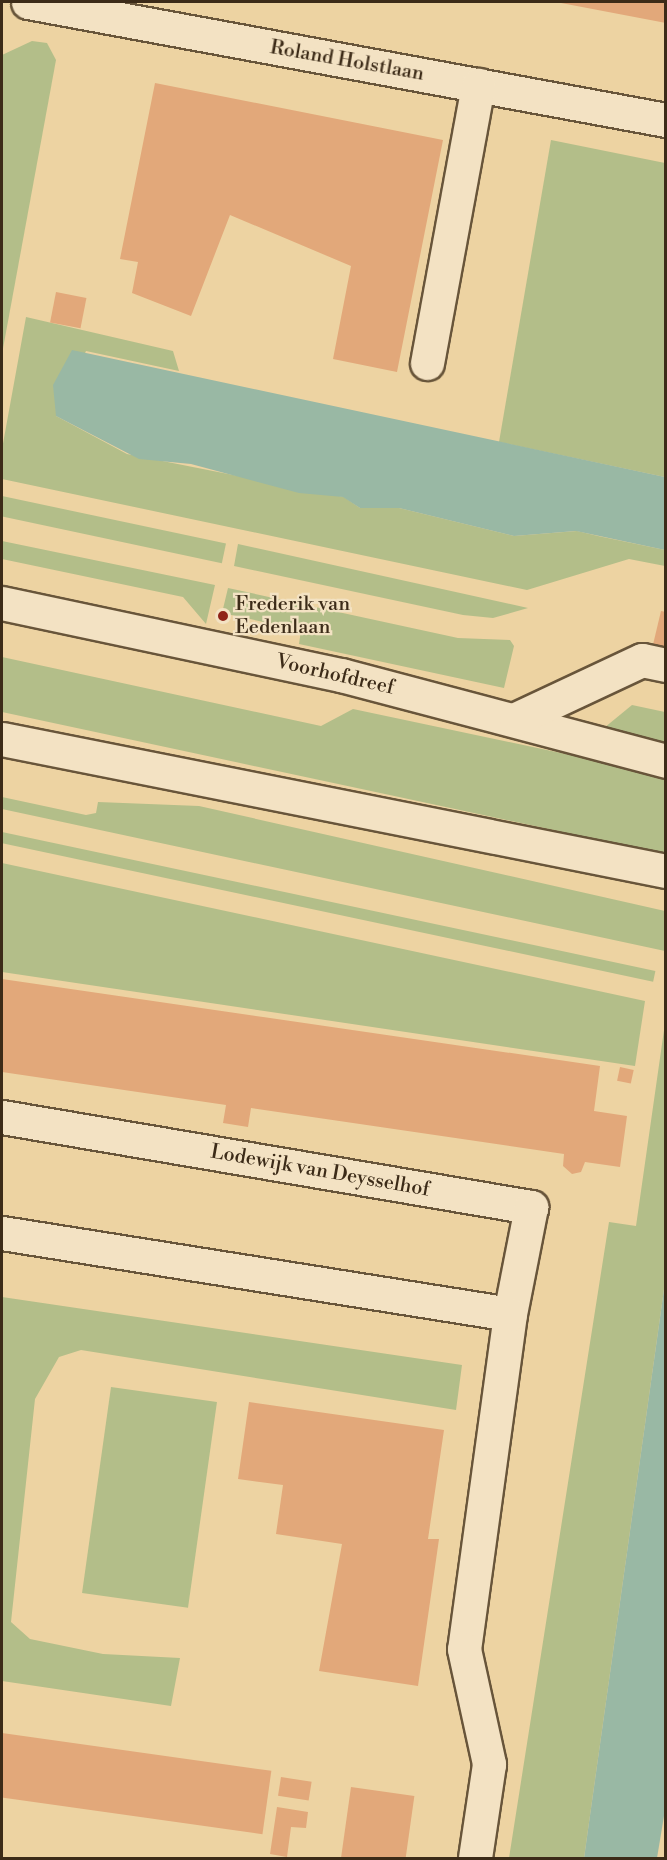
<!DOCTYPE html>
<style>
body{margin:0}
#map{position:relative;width:667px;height:1860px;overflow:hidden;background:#edd3a2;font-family:"Libre Bodoni",serif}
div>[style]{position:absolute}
.green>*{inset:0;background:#b3be89;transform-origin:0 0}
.water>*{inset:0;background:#99b8a4}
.building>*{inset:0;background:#e2a87a;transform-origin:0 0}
.roads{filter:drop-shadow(2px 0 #68553a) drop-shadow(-2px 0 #68553a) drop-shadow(0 2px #68553a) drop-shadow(0 -2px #68553a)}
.minor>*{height:33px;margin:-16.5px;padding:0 16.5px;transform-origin:16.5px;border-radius:16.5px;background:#f3e2c3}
.dots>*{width:16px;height:16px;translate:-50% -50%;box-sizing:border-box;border:3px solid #f3e2c3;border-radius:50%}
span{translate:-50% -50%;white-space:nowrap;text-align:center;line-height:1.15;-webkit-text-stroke:4.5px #f3e2c3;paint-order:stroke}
.street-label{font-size:20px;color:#3c2b18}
.poi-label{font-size:20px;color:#3c2b18}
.left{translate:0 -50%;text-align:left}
.frame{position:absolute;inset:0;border:3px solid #3c2b18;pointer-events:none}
</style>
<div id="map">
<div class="green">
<i style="clip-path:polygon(32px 41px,47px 43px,56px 60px,2px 354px,2px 55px)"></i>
<i style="clip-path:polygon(551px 140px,665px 163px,665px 477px,499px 442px)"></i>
<i style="clip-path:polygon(26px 317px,173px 351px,179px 371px,86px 351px,56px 416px,127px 454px,344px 497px,360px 508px,399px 508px,514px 536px,577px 531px,598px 536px,665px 550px,665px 566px,629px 559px,527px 590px,2px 479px,2px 449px)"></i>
<i style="left:2px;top:496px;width:229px;height:20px;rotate:12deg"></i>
<i style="clip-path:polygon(2px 541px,215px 585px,206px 624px,183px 597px,2px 559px)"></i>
<i style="clip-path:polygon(238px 544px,528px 608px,493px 618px,463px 615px,234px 566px)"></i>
<i style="clip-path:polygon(228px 588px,458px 638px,510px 640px,514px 646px,504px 688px,299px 644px,301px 630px,222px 613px)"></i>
<i style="clip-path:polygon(2px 657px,321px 726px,353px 709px,665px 775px,665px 854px,2px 712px)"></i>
<i style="clip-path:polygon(632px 705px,665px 712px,665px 749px,604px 728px)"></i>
<i style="clip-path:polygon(2px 797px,86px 815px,96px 813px,98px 802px,199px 806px,665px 911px,665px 951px,2px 809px)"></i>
<i style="left:2px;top:832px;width:668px;height:11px;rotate:12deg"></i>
<i style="clip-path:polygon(2px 863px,645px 1001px,635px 1066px,2px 972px)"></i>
<i style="clip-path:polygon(665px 1023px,665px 1282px,584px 1858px,509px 1858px,609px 1222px,636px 1226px)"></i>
<i style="clip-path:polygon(2px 1297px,462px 1365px,456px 1410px,81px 1350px,59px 1357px,35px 1399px,11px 1622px,30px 1639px,103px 1654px,180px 1658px,171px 1706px,2px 1681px)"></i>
<i style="left:111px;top:1387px;width:107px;height:208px;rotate:8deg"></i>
</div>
<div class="water">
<i style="clip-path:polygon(72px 350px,665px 477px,665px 550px,576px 531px,514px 536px,399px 508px,360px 508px,343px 497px,299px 493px,191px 464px,139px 459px,56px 416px,53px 385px)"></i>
<i style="clip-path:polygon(665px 1282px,665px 1810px,657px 1858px,584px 1858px)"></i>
</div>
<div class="building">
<i style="clip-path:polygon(561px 2px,666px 2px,666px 23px,561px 3px)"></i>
<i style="clip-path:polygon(155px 83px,443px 140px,397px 372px,333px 359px,351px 266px,230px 215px,191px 316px,132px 293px,138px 262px,120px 259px)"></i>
<i style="left:56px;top:292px;width:31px;height:31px;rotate:11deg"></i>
<i style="clip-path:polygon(661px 611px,666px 612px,666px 656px,651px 653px)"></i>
<i style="clip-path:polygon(2px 979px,600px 1066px,594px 1111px,627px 1116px,620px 1167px,585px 1162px,581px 1172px,572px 1174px,563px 1166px,564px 1154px,251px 1108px,248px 1127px,223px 1123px,226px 1105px,2px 1072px)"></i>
<i style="left:620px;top:1067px;width:14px;height:14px;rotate:12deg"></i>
<i style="clip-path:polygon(249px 1402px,444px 1430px,428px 1539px,439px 1539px,418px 1686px,319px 1671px,342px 1544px,276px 1534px,283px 1485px,238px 1479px)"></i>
<i style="left:2px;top:1733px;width:272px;height:64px;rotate:8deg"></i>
<i style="left:281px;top:1777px;width:31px;height:19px;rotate:9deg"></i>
<i style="left:351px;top:1787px;width:64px;height:72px;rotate:8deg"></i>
<i style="clip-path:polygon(277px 1807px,308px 1812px,306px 1828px,291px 1827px,287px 1857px,270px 1854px)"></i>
</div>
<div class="roads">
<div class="minor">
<i style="left:28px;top:2px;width:649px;rotate:10.48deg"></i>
<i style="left:427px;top:363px;width:283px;rotate:-79.6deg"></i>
<i style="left:2px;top:603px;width:347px;rotate:12deg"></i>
<i style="left:341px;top:675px;width:336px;rotate:14.8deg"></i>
<i style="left:516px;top:719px;width:139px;rotate:-25.1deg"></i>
<i style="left:642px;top:660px;width:25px;rotate:12deg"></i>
<i style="left:2px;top:739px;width:677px;rotate:11.24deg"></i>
<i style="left:2px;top:1117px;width:537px;rotate:9.66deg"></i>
<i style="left:531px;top:1207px;width:109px;rotate:101.1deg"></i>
<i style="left:510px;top:1314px;width:338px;rotate:97.8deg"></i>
<i style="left:464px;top:1649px;width:118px;rotate:77.7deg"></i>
<i style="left:489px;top:1764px;width:95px;rotate:98.5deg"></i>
<i style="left:2px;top:1233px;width:514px;rotate:9.06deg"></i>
</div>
</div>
<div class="dots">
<i style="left:223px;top:616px;background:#8f2418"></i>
</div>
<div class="street-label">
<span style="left:347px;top:61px;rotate:10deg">Roland Holstlaan</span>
<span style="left:335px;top:675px;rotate:13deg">Voorhofdreef</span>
<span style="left:320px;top:1171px;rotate:10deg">Lodewijk van Deysselhof</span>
</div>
<div class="poi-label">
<span class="left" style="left:235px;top:616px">Frederik van<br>Eedenlaan</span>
</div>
<div class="frame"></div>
</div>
